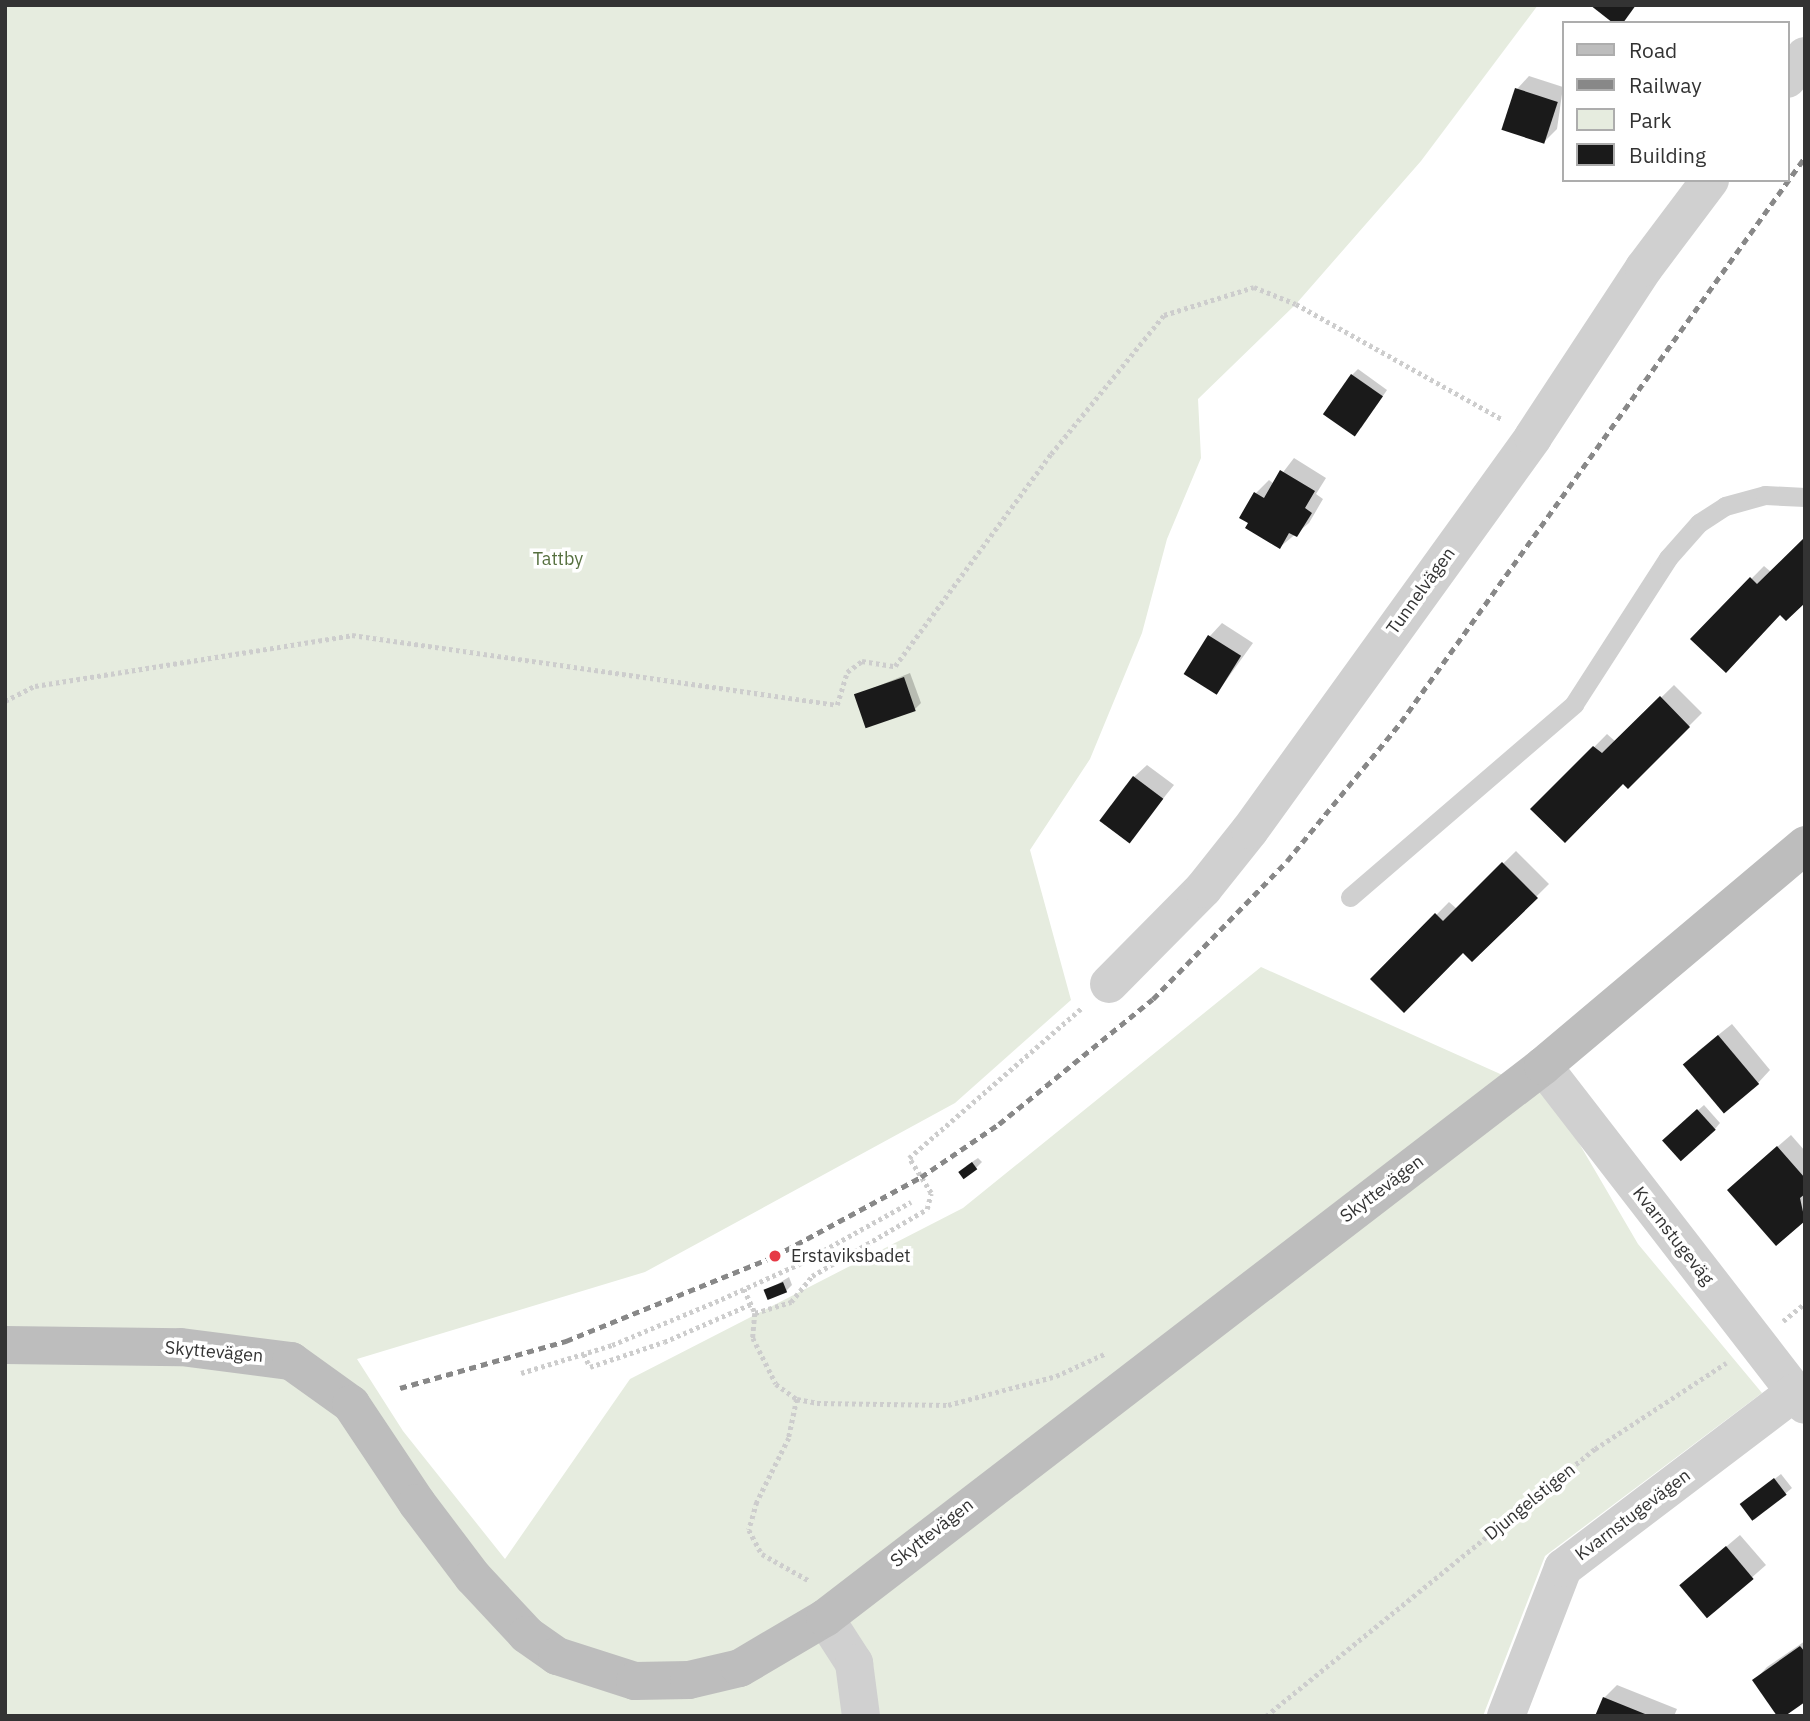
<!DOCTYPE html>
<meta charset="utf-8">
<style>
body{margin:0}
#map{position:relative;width:1810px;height:1721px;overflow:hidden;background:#fff;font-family:"IBM Plex Sans",sans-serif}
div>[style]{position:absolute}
.green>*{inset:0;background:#e6ecdf}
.shadow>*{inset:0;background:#0003}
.building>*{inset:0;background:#1a1a1a;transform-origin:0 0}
.path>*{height:4.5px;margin-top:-2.25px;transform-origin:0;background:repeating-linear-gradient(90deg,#cdcdcd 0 3.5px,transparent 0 7px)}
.lane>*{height:19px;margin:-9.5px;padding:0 9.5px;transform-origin:9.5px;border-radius:9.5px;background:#d0d0d0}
.street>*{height:38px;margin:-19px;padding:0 19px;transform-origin:19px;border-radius:19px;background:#d0d0d0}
.secondary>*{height:38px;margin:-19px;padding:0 19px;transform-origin:19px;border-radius:19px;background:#bdbdbd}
.rail>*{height:5px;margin-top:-2.5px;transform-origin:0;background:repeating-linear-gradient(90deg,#888 0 7px,transparent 0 12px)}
.dots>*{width:19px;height:19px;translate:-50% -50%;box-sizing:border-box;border:4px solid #fff;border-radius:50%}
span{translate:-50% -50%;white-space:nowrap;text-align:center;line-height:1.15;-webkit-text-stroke:7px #fff;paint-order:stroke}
.park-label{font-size:18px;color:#56703f}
.street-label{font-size:18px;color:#333}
.poi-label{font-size:18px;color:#333}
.left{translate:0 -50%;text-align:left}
.frame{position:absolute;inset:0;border:7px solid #333;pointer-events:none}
.legend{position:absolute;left:1562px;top:21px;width:228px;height:161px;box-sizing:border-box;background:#fff;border:2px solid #adadad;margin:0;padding:9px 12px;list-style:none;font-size:21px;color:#333}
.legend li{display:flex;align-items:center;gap:14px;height:35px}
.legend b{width:35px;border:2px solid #adadad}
</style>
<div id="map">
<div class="green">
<i style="clip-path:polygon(5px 5px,1538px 5px,1421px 161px,1296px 304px,1198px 399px,1201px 458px,1167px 539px,1142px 633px,1090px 759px,1030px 850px,1071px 1000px,955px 1103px,645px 1272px,357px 1359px,403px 1431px,505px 1559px,630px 1379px,963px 1208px,1261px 967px,1552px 1097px,1638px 1244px,1762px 1393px,1545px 1556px,1483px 1716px,5px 1716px)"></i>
</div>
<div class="shadow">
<i style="clip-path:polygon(1529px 76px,1563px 87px,1557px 129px,1544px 142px,1517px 89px)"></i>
<i style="clip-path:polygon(1358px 369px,1387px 390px,1361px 428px,1352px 375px)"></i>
<i style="clip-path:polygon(1294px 458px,1326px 478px,1316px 494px,1323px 499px,1309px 523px,1280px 547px,1256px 493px,1269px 480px,1274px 484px)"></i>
<i style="clip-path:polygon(1764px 566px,1771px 572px,1781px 613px,1692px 639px)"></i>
<i style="clip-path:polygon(1222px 623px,1253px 643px,1217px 693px,1210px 636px)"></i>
<i style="clip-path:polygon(910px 673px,921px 703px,915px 709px,856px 695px)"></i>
<i style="clip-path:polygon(1674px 685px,1702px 713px,1628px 787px,1623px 782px,1533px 809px,1607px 734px,1616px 742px)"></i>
<i style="clip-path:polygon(1147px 765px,1174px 785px,1129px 841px,1134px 777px)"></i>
<i style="clip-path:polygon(1516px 851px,1549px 884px,1472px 960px,1463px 951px,1373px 979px,1449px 902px,1457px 909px)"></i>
<i style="clip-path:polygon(1732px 1024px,1770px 1070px,1758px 1083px,1697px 1052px)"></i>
<i style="clip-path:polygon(1704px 1105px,1720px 1123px,1715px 1129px,1670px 1135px)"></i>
<i style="clip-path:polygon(1791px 1135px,1805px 1151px,1805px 1218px,1776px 1243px,1742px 1177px)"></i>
<i style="clip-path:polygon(978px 1158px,982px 1162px,976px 1168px,966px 1166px)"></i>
<i style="clip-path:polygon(789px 1277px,792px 1285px,786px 1291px,766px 1291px)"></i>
<i style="clip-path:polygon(1781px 1474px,1792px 1488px,1754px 1520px,1748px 1500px)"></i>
<i style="clip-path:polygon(1740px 1535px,1766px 1565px,1708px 1616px,1695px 1573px)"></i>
<i style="clip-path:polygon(1805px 1641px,1805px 1700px,1755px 1680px,1767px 1667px)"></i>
<i style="clip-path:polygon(1617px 1685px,1677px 1709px,1674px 1716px,1597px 1716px,1604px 1698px)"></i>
</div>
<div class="building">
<i style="clip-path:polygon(1590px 5px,1636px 5px,1623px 23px,1613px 23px)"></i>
<i style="left:1515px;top:88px;width:45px;height:44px;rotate:18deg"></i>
<i style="left:1351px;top:374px;width:39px;height:49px;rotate:35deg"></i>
<i style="clip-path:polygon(1280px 470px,1315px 491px,1305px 508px,1312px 513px,1297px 537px,1289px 533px,1280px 549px,1245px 528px,1248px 523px,1239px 518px,1254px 492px,1264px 498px)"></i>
<i style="clip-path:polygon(1805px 537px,1805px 603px,1786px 621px,1780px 615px,1726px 673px,1690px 639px,1750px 577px,1757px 584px)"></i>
<i style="left:1208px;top:635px;width:39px;height:46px;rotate:32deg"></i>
<i style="left:904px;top:677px;width:36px;height:53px;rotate:71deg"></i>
<i style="clip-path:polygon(1660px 696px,1690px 727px,1628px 789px,1623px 784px,1565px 843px,1530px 809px,1593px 746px,1602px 753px)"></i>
<i style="left:1133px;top:776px;width:38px;height:56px;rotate:37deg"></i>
<i style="clip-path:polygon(1502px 862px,1538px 898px,1472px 962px,1463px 953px,1404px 1013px,1370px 979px,1435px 913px,1443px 921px)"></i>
<i style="left:1718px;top:1035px;width:64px;height:46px;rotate:50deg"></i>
<i style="left:1697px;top:1109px;width:28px;height:47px;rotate:48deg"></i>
<i style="clip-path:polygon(1777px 1146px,1805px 1178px,1805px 1194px,1800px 1198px,1805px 1221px,1776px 1246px,1727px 1190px)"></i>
<i style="left:972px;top:1162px;width:9px;height:17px;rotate:54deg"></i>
<i style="left:783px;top:1282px;width:11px;height:21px;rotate:68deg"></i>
<i style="left:1774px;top:1478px;width:21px;height:43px;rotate:53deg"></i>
<i style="left:1726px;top:1546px;width:43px;height:61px;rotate:50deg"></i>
<i style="clip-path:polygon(1800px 1646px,1805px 1652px,1805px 1702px,1785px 1716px,1777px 1716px,1752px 1680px)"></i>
<i style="clip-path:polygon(1603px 1697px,1650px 1716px,1595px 1716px)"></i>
</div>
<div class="path">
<i style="left:5px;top:701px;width:34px;rotate:-27deg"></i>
<i style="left:35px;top:686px;width:321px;rotate:-9.1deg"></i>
<i style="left:352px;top:635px;width:490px;rotate:8.2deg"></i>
<i style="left:837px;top:705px;width:34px;rotate:-73deg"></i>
<i style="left:847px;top:672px;width:19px;rotate:-36deg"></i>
<i style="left:862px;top:661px;width:33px;rotate:9deg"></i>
<i style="left:895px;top:666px;width:263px;rotate:-53.7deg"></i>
<i style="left:1051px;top:454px;width:179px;rotate:-50.9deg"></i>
<i style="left:1164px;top:315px;width:94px;rotate:-17.3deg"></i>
<i style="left:1254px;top:287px;width:45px;rotate:22deg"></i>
<i style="left:1296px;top:304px;width:236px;rotate:29.2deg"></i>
<i style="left:744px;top:1289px;width:26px;rotate:65deg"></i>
<i style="left:755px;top:1313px;width:25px;rotate:95deg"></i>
<i style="left:753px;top:1338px;width:51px;rotate:63.4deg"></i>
<i style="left:776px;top:1384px;width:26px;rotate:36deg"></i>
<i style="left:797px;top:1399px;width:20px;rotate:11deg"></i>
<i style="left:817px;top:1403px;width:131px;rotate:0.9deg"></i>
<i style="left:948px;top:1405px;width:112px;rotate:-15deg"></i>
<i style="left:1056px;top:1376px;width:53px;rotate:-24.6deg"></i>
<i style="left:755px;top:1313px;width:38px;rotate:-17deg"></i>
<i style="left:791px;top:1302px;width:33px;rotate:-51deg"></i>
<i style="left:812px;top:1276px;width:133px;rotate:-30.2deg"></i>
<i style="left:927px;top:1209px;width:16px;rotate:-76deg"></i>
<i style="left:931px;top:1193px;width:41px;rotate:-122.2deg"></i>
<i style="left:909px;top:1158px;width:230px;rotate:-41deg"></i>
<i style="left:1783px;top:1321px;width:28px;rotate:-39deg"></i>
<i style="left:584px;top:1354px;width:14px;rotate:65deg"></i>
<i style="left:590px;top:1367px;width:78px;rotate:-18.7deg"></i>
<i style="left:664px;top:1342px;width:95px;rotate:-23.6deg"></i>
<i style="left:521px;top:1373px;width:95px;rotate:-17.1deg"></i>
<i style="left:612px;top:1345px;width:112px;rotate:-22.7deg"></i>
<i style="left:715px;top:1302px;width:92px;rotate:-24.3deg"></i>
<i style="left:799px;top:1264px;width:128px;rotate:-29deg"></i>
<i style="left:797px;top:1399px;width:40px;rotate:102deg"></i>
<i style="left:789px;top:1438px;width:72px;rotate:116.6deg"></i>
<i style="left:757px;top:1502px;width:29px;rotate:106deg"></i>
<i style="left:749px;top:1530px;width:27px;rotate:62deg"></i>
<i style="left:762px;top:1554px;width:55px;rotate:29.4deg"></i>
<i style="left:1266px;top:1716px;width:424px;rotate:-39.1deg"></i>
<i style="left:1595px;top:1449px;width:157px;rotate:-33.3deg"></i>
</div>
<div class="lane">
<i style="left:1350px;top:897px;width:296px;rotate:-40.7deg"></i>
<i style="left:1574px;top:704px;width:174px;rotate:-57.2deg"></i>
<i style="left:1668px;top:558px;width:47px;rotate:-48.5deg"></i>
<i style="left:1699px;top:523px;width:31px;rotate:-33deg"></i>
<i style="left:1725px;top:506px;width:41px;rotate:-15.4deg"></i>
<i style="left:1765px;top:495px;width:40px;rotate:2.9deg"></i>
</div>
<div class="street">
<i style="left:1787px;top:79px;width:29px;rotate:-52deg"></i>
<i style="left:1109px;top:984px;width:134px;rotate:-45.3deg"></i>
<i style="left:1203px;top:889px;width:75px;rotate:-51.5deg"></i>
<i style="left:1250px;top:830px;width:484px;rotate:-54.2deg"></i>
<i style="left:1533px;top:437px;width:202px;rotate:-56.7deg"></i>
<i style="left:1644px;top:268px;width:110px;rotate:-53.1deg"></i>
<i style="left:1543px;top:1066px;width:428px;rotate:52.3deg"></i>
<i style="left:825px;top:1618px;width:54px;rotate:57.2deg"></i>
<i style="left:854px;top:1663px;width:53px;rotate:82.5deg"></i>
<i style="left:1506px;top:1716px;width:159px;rotate:-68.9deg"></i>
<i style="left:1563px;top:1568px;width:291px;rotate:-37.2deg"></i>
</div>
<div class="secondary">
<i style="left:5px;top:1345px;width:176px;rotate:0.7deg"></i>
<i style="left:181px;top:1347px;width:111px;rotate:7.3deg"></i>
<i style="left:291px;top:1361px;width:74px;rotate:35.6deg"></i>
<i style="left:351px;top:1404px;width:119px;rotate:56.3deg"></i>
<i style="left:417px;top:1503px;width:93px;rotate:52.9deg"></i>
<i style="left:473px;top:1577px;width:79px;rotate:47deg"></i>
<i style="left:527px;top:1635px;width:37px;rotate:35deg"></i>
<i style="left:557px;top:1656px;width:82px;rotate:17.8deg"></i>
<i style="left:635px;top:1681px;width:54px;rotate:-1.1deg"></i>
<i style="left:689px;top:1680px;width:52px;rotate:-13.2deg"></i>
<i style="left:740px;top:1668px;width:99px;rotate:-30.5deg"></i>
<i style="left:825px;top:1618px;width:906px;rotate:-37.55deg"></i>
<i style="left:1543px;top:1066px;width:343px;rotate:-40.1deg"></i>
</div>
<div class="rail">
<i style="left:400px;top:1388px;width:173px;rotate:-15.8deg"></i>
<i style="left:566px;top:1341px;width:226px;rotate:-22.1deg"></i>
<i style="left:775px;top:1256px;width:166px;rotate:-28.4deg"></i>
<i style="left:921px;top:1177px;width:94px;rotate:-34.2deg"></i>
<i style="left:999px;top:1124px;width:198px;rotate:-39.1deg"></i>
<i style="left:1153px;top:999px;width:192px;rotate:-45.8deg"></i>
<i style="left:1287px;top:861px;width:180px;rotate:-50.6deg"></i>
<i style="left:1401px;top:722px;width:695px;rotate:-54.43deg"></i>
</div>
<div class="dots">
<i style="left:775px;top:1256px;background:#e63946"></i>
</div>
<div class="park-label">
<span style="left:558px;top:559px">Tattby</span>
</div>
<div class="street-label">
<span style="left:1421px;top:591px;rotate:-54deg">Tunnelvägen</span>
<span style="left:1382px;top:1189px;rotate:-37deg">Skyttevägen</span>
<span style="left:1673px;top:1236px;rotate:52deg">Kvarnstugeväg</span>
<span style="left:214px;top:1352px;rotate:5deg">Skyttevägen</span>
<span style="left:1530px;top:1502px;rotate:-39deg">Djungelstigen</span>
<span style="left:1633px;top:1515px;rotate:-37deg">Kvarnstugevägen</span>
<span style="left:932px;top:1533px;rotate:-38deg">Skyttevägen</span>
</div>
<div class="poi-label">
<span class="left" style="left:791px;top:1256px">Erstaviksbadet</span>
</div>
<div class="frame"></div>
<ul class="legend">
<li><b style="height:9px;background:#bdbdbd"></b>Road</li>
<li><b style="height:9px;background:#888"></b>Railway</li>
<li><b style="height:19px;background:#e6ecdf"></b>Park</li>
<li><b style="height:19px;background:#1a1a1a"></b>Building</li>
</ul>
</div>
